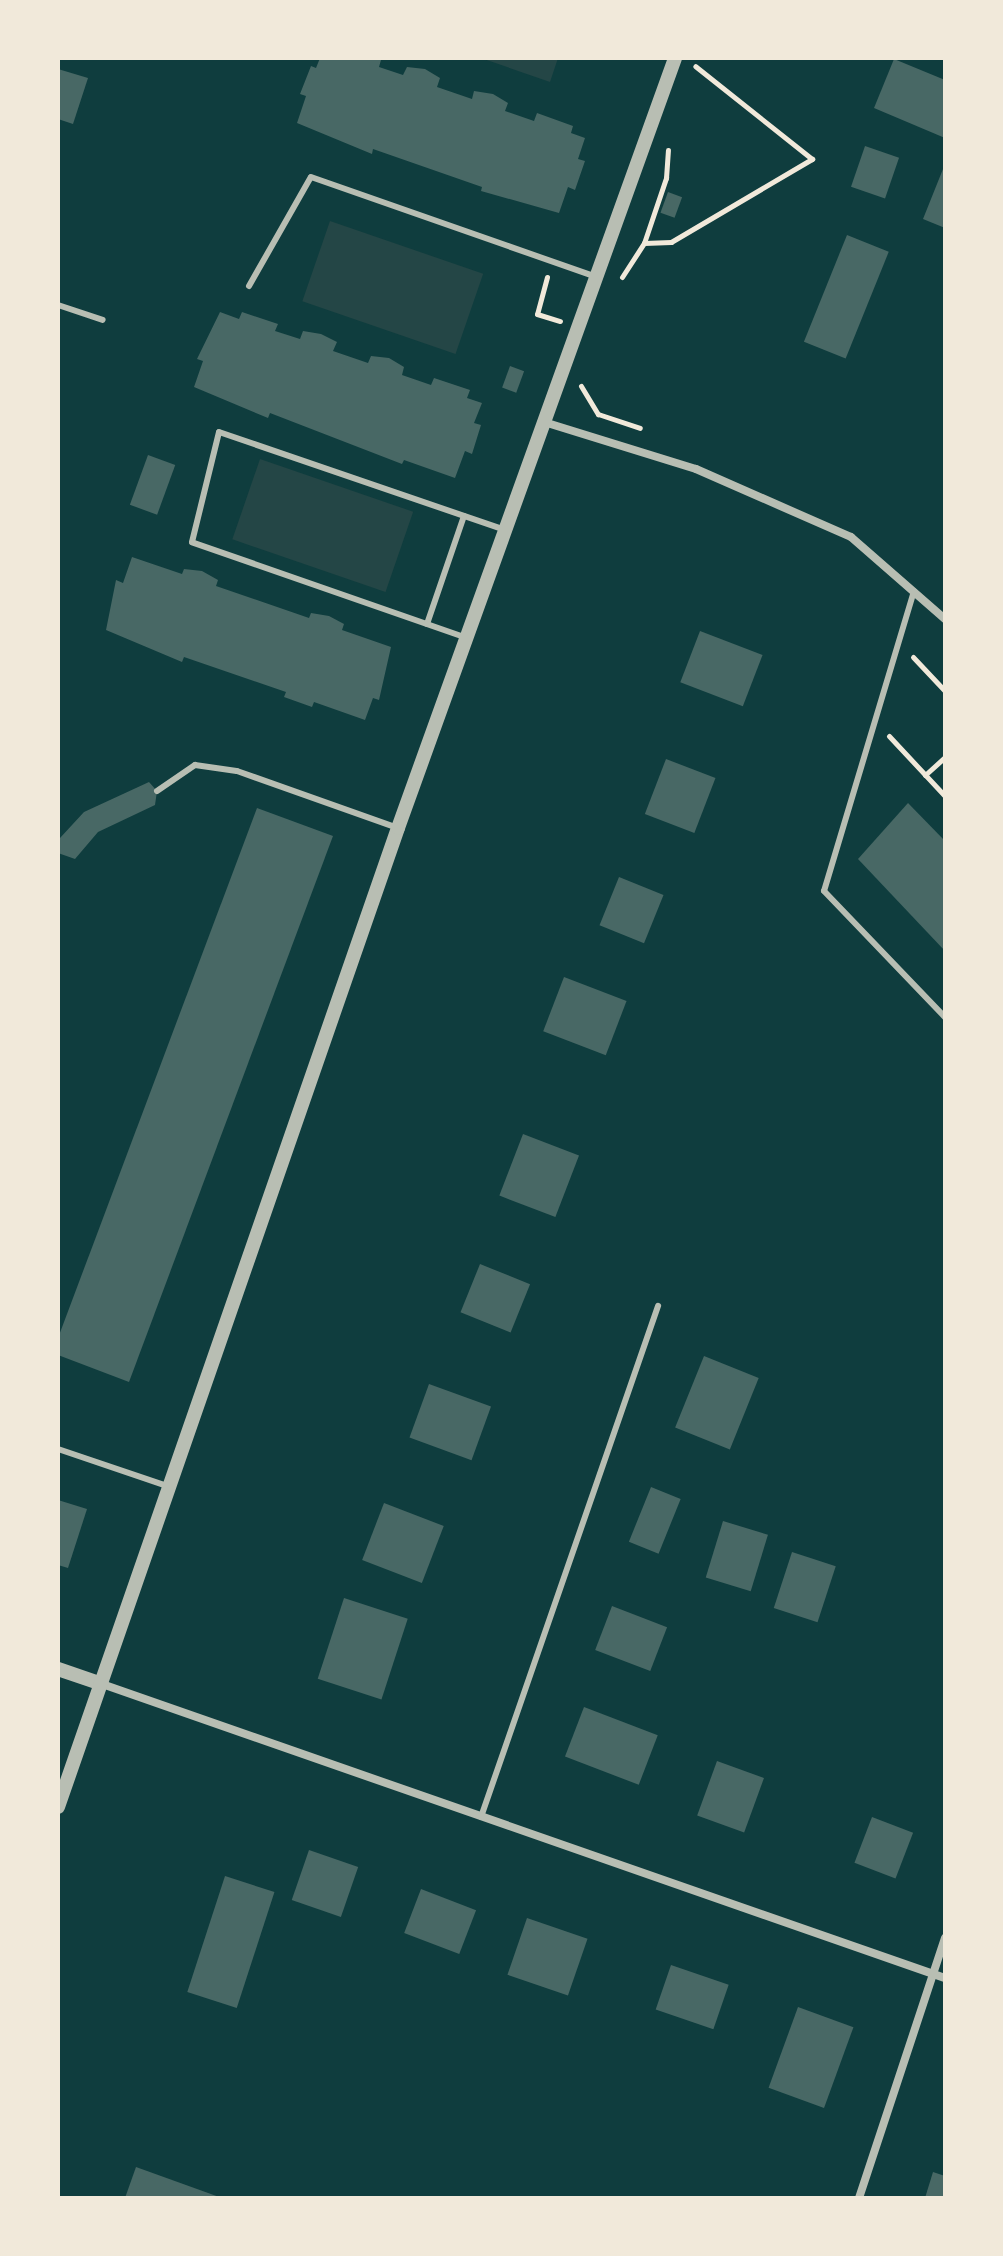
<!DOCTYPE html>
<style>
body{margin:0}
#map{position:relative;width:1003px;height:2256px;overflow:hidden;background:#0f3d3e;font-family:"DejaVu Sans",sans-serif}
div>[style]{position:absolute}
.green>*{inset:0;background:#244646;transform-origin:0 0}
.building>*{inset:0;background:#486865;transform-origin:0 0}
.path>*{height:5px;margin:-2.5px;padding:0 2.5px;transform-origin:2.5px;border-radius:2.5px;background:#f1e9da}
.service>*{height:6px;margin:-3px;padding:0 3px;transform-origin:3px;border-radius:3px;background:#b8beb3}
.minor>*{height:8px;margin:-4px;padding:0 4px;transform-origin:4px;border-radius:4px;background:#b8beb3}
.tertiary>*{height:14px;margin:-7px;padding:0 7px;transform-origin:7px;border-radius:7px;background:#b8beb3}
span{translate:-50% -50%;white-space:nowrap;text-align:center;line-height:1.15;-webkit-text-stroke:6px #f1e9da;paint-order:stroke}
.frame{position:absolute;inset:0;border:60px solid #f1e9da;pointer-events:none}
</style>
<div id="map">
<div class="green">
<i style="clip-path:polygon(481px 58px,558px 58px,550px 82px)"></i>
<i style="left:330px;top:221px;width:162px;height:85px;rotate:19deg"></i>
<i style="left:260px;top:459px;width:162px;height:85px;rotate:19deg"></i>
</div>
<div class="building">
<i style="clip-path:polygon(320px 58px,376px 58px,381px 60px,379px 67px,403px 75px,407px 67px,425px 69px,440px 78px,437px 87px,472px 99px,474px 91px,493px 94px,508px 103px,505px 111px,534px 121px,537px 113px,573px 126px,571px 133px,585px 138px,578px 159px,585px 161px,575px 190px,568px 187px,559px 213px,481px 191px,482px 187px,373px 149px,372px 154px,297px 123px,306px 96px,300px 94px,311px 66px,316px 68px)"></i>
<i style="clip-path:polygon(894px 59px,945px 80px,945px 138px,874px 108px)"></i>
<i style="clip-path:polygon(58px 69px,88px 78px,73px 124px,58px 119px)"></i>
<i style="left:865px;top:146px;width:36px;height:43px;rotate:19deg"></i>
<i style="clip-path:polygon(945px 164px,945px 228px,923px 219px)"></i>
<i style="left:668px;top:192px;width:15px;height:22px;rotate:20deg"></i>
<i style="left:847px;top:235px;width:45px;height:115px;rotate:22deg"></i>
<i style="clip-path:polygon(220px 312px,239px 319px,242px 312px,278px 324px,275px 331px,300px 339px,303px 331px,321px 334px,337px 342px,333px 351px,368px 363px,371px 356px,389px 358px,404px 367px,402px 375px,431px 385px,434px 378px,470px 390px,467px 398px,482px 403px,474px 423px,481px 425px,472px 454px,465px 451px,455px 478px,404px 460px,402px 464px,270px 413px,268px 418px,194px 387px,203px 361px,197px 359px)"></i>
<i style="left:510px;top:366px;width:15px;height:23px;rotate:20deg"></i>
<i style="left:148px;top:455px;width:29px;height:53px;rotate:20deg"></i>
<i style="clip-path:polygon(132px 557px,182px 574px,184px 569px,202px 571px,218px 580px,216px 586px,309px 618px,311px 613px,329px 616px,344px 624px,342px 630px,391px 647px,379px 700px,373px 698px,365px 720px,314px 702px,312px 707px,284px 697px,286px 692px,184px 657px,182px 662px,106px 630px,116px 580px,123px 583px)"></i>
<i style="left:700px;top:631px;width:67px;height:55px;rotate:21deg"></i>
<i style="left:666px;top:759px;width:53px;height:59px;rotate:21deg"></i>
<i style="clip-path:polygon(149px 782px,157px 791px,155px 805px,98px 832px,75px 859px,58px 853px,60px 838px,84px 812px)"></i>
<i style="clip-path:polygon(908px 803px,945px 841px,945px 951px,858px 859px)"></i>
<i style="clip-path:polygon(257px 808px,333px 836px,129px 1382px,58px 1355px,58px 1338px)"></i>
<i style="left:619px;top:877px;width:48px;height:52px;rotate:22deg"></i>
<i style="left:564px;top:977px;width:67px;height:58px;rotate:21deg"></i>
<i style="left:523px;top:1134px;width:60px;height:66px;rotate:21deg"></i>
<i style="left:480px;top:1264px;width:54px;height:52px;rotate:22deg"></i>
<i style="left:704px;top:1356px;width:59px;height:77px;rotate:22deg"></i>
<i style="left:429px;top:1384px;width:66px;height:57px;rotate:20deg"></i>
<i style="left:651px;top:1487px;width:32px;height:59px;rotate:22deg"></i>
<i style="clip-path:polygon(58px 1500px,87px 1509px,68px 1568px,58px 1565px)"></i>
<i style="left:384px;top:1503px;width:64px;height:61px;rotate:21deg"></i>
<i style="left:723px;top:1521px;width:47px;height:59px;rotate:17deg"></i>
<i style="left:792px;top:1552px;width:46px;height:59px;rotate:18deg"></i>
<i style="left:344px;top:1598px;width:67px;height:85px;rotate:18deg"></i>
<i style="left:612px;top:1606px;width:59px;height:47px;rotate:21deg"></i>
<i style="left:584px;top:1707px;width:79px;height:53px;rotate:21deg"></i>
<i style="left:717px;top:1761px;width:50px;height:58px;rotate:20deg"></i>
<i style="left:872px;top:1817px;width:44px;height:49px;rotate:21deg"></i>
<i style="left:309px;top:1850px;width:52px;height:53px;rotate:19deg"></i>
<i style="left:225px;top:1876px;width:52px;height:122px;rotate:18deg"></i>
<i style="left:421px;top:1889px;width:59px;height:47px;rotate:21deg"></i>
<i style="left:527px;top:1918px;width:64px;height:60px;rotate:19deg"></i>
<i style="left:671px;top:1965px;width:61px;height:47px;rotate:19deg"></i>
<i style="left:798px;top:2007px;width:59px;height:86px;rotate:20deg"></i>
<i style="clip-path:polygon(136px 2167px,222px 2198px,125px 2198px)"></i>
<i style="clip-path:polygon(933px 2172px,945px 2176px,945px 2198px,925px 2198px)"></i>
</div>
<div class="path">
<i style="left:644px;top:243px;width:27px;rotate:-2deg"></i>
<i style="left:671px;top:242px;width:164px;rotate:-30.5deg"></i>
<i style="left:812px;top:159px;width:149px;rotate:-141.5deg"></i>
<i style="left:547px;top:277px;width:38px;rotate:105deg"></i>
<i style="left:537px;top:314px;width:24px;rotate:17deg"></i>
<i style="left:622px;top:277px;width:40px;rotate:-57.1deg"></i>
<i style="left:644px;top:243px;width:69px;rotate:-71.3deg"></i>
<i style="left:666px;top:178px;width:28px;rotate:-86deg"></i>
<i style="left:581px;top:386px;width:33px;rotate:59deg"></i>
<i style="left:598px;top:414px;width:44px;rotate:18.4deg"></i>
<i style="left:913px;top:657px;width:47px;rotate:46.7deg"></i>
<i style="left:889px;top:736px;width:82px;rotate:47deg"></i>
<i style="left:925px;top:775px;width:27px;rotate:-42deg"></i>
</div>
<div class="service">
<i style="left:249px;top:286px;width:125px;rotate:-60.4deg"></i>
<i style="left:311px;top:177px;width:300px;rotate:19.3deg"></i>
<i style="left:58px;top:305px;width:47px;rotate:18.4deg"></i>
<i style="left:914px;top:591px;width:313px;rotate:106.7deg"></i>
<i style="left:824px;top:891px;width:175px;rotate:46.2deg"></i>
<i style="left:427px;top:624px;width:114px;rotate:-71.1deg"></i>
<i style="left:467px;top:638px;width:291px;rotate:-160.8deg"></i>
<i style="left:192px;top:542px;width:113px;rotate:-76.2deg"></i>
<i style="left:219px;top:432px;width:303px;rotate:18.9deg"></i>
<i style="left:157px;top:791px;width:46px;rotate:-34.4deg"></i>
<i style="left:195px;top:765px;width:42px;rotate:8.1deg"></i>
<i style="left:237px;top:771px;width:171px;rotate:19.5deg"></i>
<i style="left:58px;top:1449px;width:118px;rotate:18.7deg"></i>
<i style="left:481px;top:1817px;width:541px;rotate:-70.89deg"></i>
</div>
<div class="minor">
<i style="left:544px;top:422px;width:159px;rotate:17.2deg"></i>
<i style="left:696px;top:469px;width:169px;rotate:23.7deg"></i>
<i style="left:851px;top:537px;width:125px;rotate:41.1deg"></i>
<i style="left:102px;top:1684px;width:893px;rotate:19.23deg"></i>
<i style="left:859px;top:2198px;width:274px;rotate:-71.7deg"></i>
</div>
<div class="tertiary">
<i style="left:58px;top:1669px;width:46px;rotate:18.8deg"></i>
<i style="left:58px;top:1807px;width:1036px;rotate:-70.85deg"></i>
<i style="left:398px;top:828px;width:818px;rotate:-70.21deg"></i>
</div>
<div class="frame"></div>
</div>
